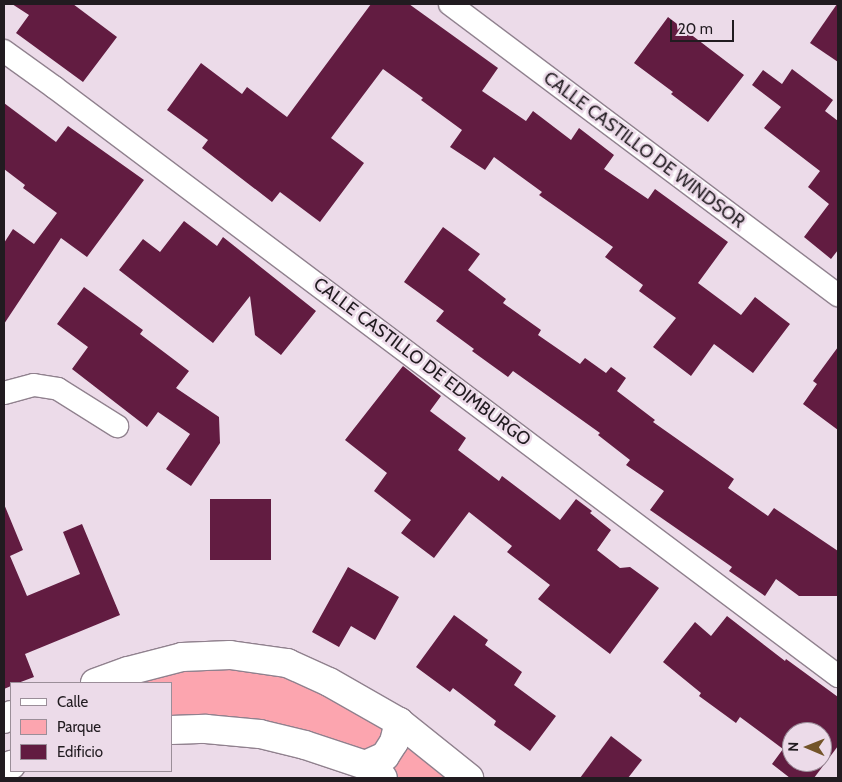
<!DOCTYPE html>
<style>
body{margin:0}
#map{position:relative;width:842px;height:782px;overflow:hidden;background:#ecdbe9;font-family:Cabin,sans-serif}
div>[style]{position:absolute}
.green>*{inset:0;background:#fca5af}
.building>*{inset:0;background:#621c41;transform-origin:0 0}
.roads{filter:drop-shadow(1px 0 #90818e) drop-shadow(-1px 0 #90818e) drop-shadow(0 1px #90818e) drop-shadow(0 -1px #90818e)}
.street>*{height:22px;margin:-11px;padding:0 11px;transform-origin:11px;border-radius:11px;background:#fff}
.secondary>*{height:28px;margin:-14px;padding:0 14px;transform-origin:14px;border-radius:14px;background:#fff}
span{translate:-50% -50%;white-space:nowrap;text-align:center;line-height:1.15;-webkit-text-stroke:5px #ecdbe9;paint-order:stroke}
.street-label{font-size:18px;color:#211b20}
.frame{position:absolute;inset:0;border:5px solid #211b20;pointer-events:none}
.legend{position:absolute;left:10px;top:682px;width:162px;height:90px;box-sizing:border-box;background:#ecdbe9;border:1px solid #9b8e99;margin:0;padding:6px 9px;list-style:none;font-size:15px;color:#211b20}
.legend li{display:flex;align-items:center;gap:10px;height:25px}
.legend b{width:25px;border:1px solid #9b8e99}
.north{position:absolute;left:782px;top:722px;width:50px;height:50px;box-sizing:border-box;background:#ecdbe9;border:1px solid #9b8e99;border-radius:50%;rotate:271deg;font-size:14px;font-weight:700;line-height:20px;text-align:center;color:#211b20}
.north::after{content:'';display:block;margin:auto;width:18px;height:22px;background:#735429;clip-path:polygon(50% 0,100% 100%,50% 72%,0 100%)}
.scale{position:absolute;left:670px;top:20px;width:64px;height:22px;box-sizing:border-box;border:2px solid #211b20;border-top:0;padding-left:6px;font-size:15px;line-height:18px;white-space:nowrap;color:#211b20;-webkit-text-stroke:4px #ecdbe9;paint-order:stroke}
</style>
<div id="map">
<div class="green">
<i style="clip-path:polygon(287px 663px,469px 778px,383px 778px,365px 765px,171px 730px,171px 683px,95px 683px,128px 671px)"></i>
</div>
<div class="building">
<i style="clip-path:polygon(12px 4px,73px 4px,117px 37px,83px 82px,16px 33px,29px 15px)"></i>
<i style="clip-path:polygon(371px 4px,409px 4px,498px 68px,482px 91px,526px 121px,533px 111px,571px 140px,579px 128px,614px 155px,604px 169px,648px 199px,655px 189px,728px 242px,698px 283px,741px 315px,755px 297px,790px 324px,753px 373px,714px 344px,691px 376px,653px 347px,676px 318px,639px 291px,643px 285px,605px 257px,613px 247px,539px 195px,542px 192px,494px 157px,485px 170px,450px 147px,462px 130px,421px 100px,423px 98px,383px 69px,331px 138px,364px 163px,320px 222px,280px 192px,272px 202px,202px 148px,208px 140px,167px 110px,201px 63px,242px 94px,247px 87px,287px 117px)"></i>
<i style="clip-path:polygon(837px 4px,838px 4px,838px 62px,810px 43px)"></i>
<i style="clip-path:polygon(668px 17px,744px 75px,708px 122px,671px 94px,673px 92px,634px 63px)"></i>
<i style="clip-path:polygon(792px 69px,833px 100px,825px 111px,838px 121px,838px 250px,831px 259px,804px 237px,829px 204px,808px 187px,820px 171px,764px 128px,781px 107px,752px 85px,763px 70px,782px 84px)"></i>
<i style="clip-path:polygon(4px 103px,56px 142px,68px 126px,144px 180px,87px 257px,61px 238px,4px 324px,4px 243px,13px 229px,34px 244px,57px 213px,23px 188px,25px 185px,4px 169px)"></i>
<i style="clip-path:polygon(184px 221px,217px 246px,223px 237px,316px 311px,281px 355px,255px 335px,250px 296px,213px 343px,119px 270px,143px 239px,160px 252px)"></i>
<i style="clip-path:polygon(443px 227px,480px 254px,468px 270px,506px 299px,503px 303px,541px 330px,538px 335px,580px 364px,585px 358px,606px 373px,611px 367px,626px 378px,617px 391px,655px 420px,653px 422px,734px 479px,728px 488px,768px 516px,774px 508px,838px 551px,838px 596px,799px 596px,776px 579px,765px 596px,729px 571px,732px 567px,650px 510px,664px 491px,626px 465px,630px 460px,598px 435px,600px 433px,513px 371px,508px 377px,472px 351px,474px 349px,436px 321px,444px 311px,404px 282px)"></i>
<i style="clip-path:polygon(84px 287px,143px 330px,140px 334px,189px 371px,176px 388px,219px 417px,220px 443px,191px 486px,166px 469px,190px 434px,158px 412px,147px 427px,72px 369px,88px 347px,57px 324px)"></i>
<i style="clip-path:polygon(838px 347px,838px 430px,803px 404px,817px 384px,813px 381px)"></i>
<i style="clip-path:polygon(403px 366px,441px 396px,430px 411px,466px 438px,458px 450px,499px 481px,502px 476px,560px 520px,576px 499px,592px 511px,590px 513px,611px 530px,597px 550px,620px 568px,630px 567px,659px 588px,610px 654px,538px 599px,550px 585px,507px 552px,512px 546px,469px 512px,434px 558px,401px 533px,411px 520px,374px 491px,387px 473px,345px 440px)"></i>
<i style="left:210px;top:499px;width:61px;height:61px"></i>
<i style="clip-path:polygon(4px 504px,23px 550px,10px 556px,27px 596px,80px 574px,63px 532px,82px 524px,120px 615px,25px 654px,34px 677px,18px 683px,11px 683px,11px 686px,4px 689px)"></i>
<i style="clip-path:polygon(348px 567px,399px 597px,375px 640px,351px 626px,339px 647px,312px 632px)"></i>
<i style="clip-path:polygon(454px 615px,488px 640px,485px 645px,522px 672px,514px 685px,556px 716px,530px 751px,494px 725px,496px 721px,453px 688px,450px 692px,416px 667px)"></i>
<i style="clip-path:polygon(evenodd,727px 616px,785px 661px,786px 659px,838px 697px,838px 746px,814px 778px,790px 778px,772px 764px,783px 749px,740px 717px,736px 723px,699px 696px,701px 693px,663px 662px,695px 622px,711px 636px,727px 616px,792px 732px,822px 732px,822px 762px,792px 762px,792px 732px)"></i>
<i style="clip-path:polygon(611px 736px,642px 760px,628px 778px,580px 778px)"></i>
</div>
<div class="roads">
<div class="street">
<i style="left:450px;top:4px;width:485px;rotate:36.9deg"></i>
<i style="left:4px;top:51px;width:62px;rotate:35.8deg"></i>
<i style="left:54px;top:87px;width:981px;rotate:36.92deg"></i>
<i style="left:4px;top:393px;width:31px;rotate:-15deg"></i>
<i style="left:34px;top:385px;width:24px;rotate:9deg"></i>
<i style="left:58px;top:389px;width:70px;rotate:32.1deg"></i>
</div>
<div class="secondary">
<i style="left:95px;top:683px;width:35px;rotate:-20deg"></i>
<i style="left:128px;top:671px;width:56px;rotate:-14.5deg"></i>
<i style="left:182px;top:657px;width:48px;rotate:-2.4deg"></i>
<i style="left:230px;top:655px;width:58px;rotate:8deg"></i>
<i style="left:287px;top:663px;width:46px;rotate:24.3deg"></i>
<i style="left:329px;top:682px;width:81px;rotate:29.7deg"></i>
<i style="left:399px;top:722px;width:90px;rotate:38.7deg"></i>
<i style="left:4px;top:719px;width:8px;rotate:-30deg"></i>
<i style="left:171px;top:730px;width:35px;rotate:-2deg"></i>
<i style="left:206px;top:729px;width:54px;rotate:5.3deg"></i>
<i style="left:260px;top:734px;width:46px;rotate:13.7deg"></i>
<i style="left:305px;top:745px;width:63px;rotate:18.4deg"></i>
<i style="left:365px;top:765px;width:22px;rotate:36deg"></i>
<i style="left:365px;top:765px;width:22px;rotate:-24deg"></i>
<i style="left:385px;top:756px;width:17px;rotate:-57deg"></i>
<i style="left:394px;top:742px;width:21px;rotate:-76deg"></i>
<i style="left:4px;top:768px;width:8px;rotate:-23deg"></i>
</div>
</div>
<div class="street-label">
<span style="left:644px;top:150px;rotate:37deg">CALLE CASTILLO DE WINDSOR</span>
<span style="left:422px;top:362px;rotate:37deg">CALLE CASTILLO DE EDIMBURGO</span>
</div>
<div class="frame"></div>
<ul class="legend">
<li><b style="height:6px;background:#fff"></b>Calle</li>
<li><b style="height:14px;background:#fca5af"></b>Parque</li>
<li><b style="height:14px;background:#621c41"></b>Edificio</li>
</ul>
<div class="north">N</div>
<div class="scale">20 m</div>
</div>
